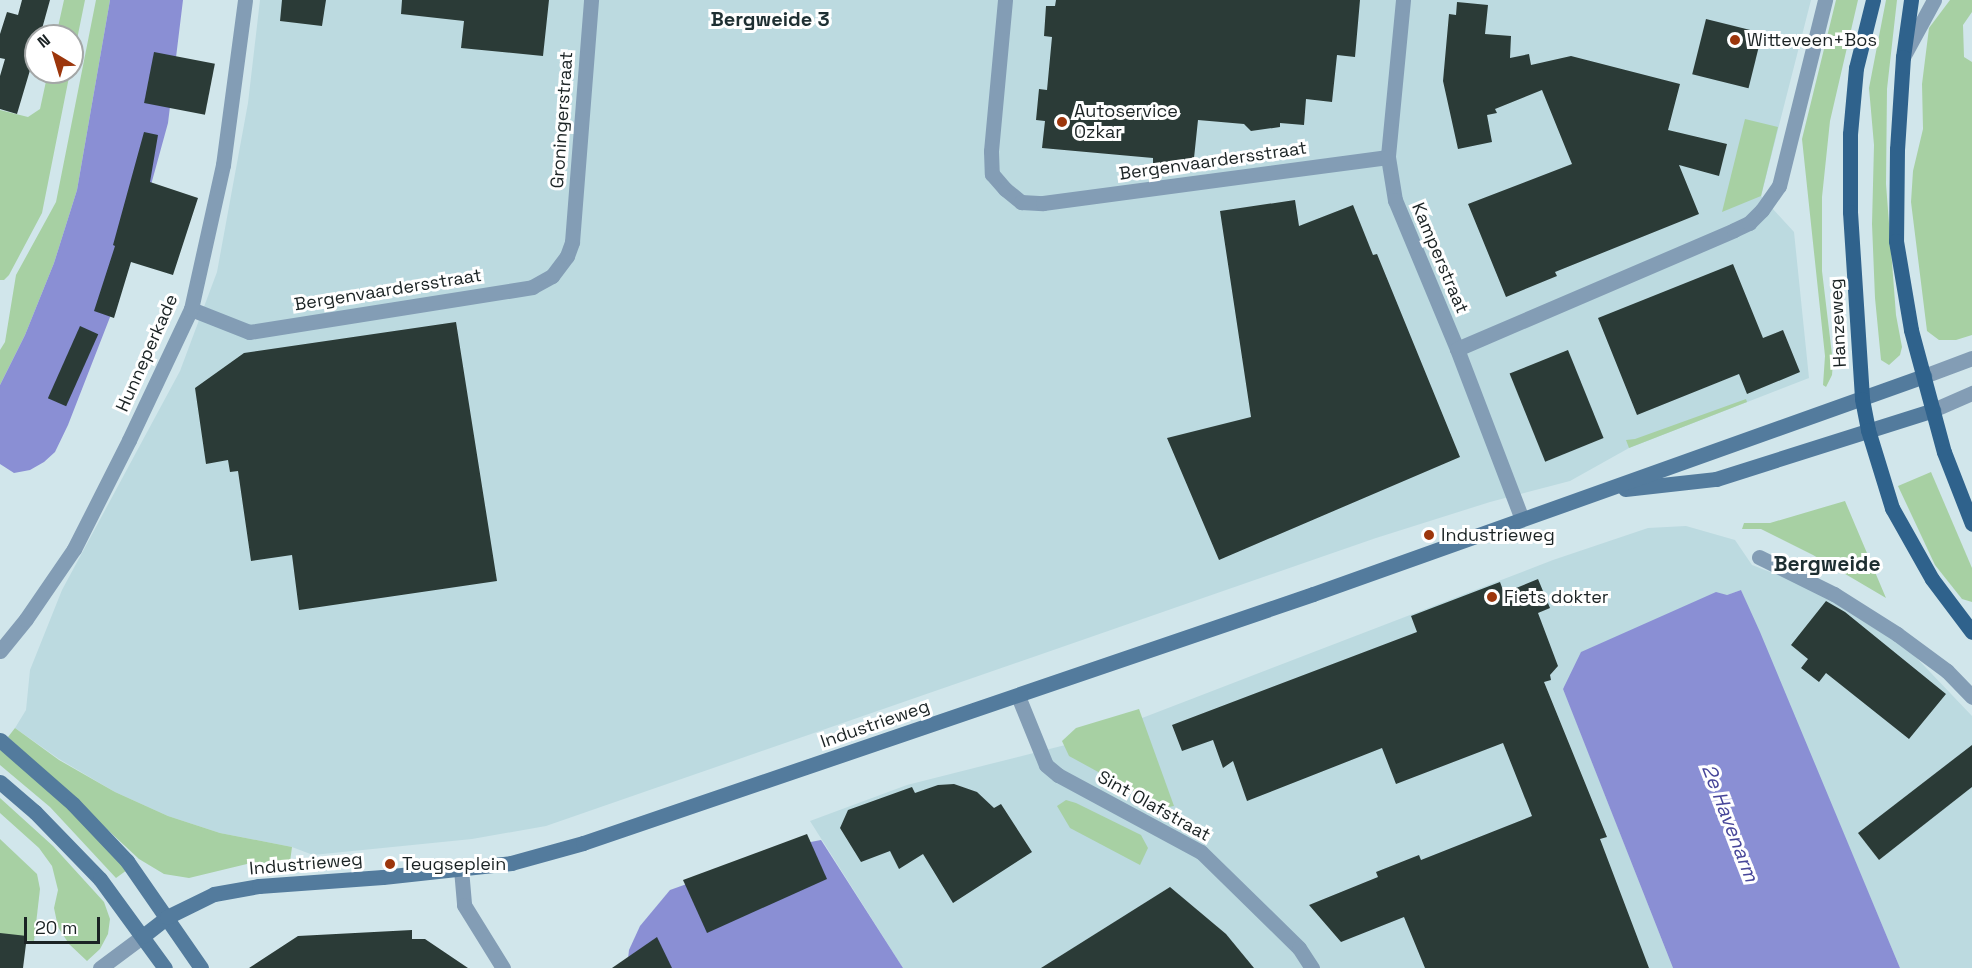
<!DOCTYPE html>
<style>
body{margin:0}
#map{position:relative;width:1972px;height:968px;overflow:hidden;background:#d1e6eb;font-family:"Space Grotesk",sans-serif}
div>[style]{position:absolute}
.built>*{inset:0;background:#bcdae0}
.green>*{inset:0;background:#a7d0a3}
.water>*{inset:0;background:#8a8fd4}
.building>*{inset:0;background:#2b3b37;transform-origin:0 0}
.street>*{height:15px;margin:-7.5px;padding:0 7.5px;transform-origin:7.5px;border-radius:7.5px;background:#839db5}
.secondary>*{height:15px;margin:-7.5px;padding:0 7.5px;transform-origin:7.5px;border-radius:7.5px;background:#537b9d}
.primary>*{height:15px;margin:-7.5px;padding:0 7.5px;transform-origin:7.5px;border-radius:7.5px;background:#2f628c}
.dots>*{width:16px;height:16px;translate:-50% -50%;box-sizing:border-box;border:3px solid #fff;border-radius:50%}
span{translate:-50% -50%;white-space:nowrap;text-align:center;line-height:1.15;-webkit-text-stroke:6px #fff;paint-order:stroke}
.poi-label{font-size:18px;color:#1b2324}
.left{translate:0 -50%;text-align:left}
.street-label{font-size:18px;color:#1b2324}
.neighbourhood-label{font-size:20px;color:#1e2f32;font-weight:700}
.water-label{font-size:20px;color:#474699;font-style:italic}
.quarter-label{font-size:21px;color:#1e2f32;font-weight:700}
.north{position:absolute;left:24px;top:24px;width:60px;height:60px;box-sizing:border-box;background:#fff;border:2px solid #a4a7a7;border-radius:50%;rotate:322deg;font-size:16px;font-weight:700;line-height:24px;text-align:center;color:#1b2324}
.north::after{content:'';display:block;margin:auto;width:21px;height:27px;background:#9c360c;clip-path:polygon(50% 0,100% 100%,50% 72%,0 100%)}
.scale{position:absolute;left:24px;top:917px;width:76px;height:27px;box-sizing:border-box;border:3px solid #1b2324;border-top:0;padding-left:8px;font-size:18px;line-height:21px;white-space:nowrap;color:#1b2324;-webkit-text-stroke:4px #fff;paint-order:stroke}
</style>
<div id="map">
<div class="built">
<i style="clip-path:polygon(260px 0,1811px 0,1761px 196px,1794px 232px,1809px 378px,1629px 448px,1570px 481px,1490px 502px,1376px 538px,546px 826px,472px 839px,313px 855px,292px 847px,220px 833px,168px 816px,115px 792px,59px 759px,15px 728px,26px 710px,30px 670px,62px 590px,180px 371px,217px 272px,248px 103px)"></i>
<i style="clip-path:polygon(1686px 526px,1735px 540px,1752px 565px,1835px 597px,1910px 651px,1972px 716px,1972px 968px,1900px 968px,1741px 590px,1727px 595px,1563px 688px,1673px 968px,903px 968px,810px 821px,907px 785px,1085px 740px,1553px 560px,1648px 528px)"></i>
</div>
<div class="green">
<i style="clip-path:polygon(64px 0,85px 0,72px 64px,72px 36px,56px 36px)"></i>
<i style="clip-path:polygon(96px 0,110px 0,77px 190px,54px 263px,25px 335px,0 385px,0 350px,5px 342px,16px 275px,56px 202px)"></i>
<i style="clip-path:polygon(1836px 0,1858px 0,1830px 121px,1822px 197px,1822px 271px,1833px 363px,1832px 375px,1826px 387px,1823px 385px,1825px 356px,1802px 139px)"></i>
<i style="clip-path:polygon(1886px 0,1897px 0,1887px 89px,1886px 184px,1896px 315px,1902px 347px,1900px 355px,1889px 365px,1881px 360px,1875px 298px,1872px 224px,1874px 145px,1869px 88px)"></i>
<i style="clip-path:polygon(1950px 0,1972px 0,1972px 12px,1963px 25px,1964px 57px,1972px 62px,1972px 335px,1956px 340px,1939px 340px,1927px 331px,1911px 202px,1913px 171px,1923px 129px,1922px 84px,1929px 28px)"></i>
<i style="clip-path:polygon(48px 72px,70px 72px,42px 213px,9px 275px,4px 280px,0 280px,0 110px,28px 117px,40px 109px)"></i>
<i style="clip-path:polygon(1745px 119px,1778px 127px,1761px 196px,1722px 212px)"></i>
<i style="clip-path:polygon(1746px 399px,1747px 402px,1629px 448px,1626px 440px,1635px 439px)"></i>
<i style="clip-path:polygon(1931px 472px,1972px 568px,1972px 602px,1962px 599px,1935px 565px,1898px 486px)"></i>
<i style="clip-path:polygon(1845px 501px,1886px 598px,1813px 555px,1761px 529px,1742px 529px,1744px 523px,1770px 523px)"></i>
<i style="clip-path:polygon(1139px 709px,1174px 806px,1164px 808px,1069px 756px,1062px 741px,1076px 728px)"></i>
<i style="clip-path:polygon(15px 728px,59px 760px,115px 792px,168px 816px,220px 833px,292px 847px,290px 862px,251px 863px,189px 878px,164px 874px,139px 859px,8px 737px)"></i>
<i style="clip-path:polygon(0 748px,48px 788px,127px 870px,116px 878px,50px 807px,0 765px)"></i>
<i style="clip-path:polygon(0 798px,53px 846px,104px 902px,110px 919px,108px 934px,100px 949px,87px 961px,69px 944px,58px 927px,54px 908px,58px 890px,52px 866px,39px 848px,0 813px)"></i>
<i style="clip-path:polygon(1066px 800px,1076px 803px,1141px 835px,1148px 848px,1140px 865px,1070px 828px,1057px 806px)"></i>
<i style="clip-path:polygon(0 839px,37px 874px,40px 889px,34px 941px,0 938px)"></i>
</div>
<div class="water">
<i style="clip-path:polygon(110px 0,183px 0,168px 123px,126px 276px,68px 425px,55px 452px,44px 462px,30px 470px,14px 473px,0 464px,0 385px,25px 335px,54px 263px,77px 190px)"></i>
<i style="clip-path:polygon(1741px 590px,1760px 632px,1900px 968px,1673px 968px,1563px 689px,1581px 652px,1716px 592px,1727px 595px)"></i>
<i style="clip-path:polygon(821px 840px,903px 968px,627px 968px,629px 950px,640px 926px,670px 890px,795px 845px)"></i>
</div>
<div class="building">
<i style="clip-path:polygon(22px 0,50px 0,40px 36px,36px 36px,36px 50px,17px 114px,0 109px,0 76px,5px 59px,0 58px,0 34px,7px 12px,18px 15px)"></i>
<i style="clip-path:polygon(282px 0,326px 0,322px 26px,280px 21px)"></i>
<i style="clip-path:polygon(402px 0,549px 0,543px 56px,461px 48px,464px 21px,401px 14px)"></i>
<i style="clip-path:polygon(1056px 0,1360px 0,1355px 57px,1337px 55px,1332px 102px,1306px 99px,1304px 125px,1280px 123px,1280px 127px,1251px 131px,1244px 124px,1198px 120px,1194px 158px,1153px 164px,1153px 158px,1042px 148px,1045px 121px,1036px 120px,1039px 89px,1047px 90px,1052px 37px,1044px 36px,1046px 6px,1055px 6px)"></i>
<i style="clip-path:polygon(1457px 2px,1488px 5px,1485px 34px,1511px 36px,1510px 58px,1529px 54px,1531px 65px,1571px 56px,1680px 84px,1668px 130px,1727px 144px,1719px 176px,1679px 165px,1699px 214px,1555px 272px,1557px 276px,1506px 297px,1468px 204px,1572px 164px,1542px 90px,1495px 109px,1497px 113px,1487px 115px,1492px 142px,1458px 149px,1443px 81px,1449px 14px,1456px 15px)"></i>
<i style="left:1706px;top:19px;width:58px;height:57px;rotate:14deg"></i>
<i style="left:154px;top:52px;width:62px;height:52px;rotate:11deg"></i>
<i style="clip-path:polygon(144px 132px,158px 135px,150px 182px,198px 198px,173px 275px,131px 262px,114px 318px,94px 311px,115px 246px,113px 245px)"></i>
<i style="clip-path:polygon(1295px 200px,1299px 226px,1353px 205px,1373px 255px,1377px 254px,1460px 457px,1219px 560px,1167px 438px,1251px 417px,1220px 211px)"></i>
<i style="clip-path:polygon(1733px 264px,1763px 338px,1783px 330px,1800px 372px,1747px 394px,1739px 374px,1637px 415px,1598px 318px)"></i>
<i style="clip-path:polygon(456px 322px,497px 581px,299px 610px,292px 555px,251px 561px,238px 471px,230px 472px,228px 460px,206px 464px,195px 388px,244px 353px)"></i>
<i style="left:80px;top:326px;width:20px;height:79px;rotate:24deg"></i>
<i style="left:1568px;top:350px;width:95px;height:63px;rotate:68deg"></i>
<i style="clip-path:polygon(1538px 579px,1550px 608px,1538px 613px,1558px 666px,1550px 675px,1551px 680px,1544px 682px,1607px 837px,1600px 839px,1649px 968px,1425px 968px,1404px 917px,1341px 942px,1309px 905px,1378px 877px,1376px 872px,1419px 855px,1421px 860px,1532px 816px,1503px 743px,1396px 784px,1382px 748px,1247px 801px,1233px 761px,1223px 768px,1213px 740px,1182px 751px,1172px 725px,1417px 632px,1411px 616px,1500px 582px,1504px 593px)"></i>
<i style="clip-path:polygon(1826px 601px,1845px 612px,1946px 694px,1909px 739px,1826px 673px,1819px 682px,1801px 668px,1808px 659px,1791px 645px)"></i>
<i style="clip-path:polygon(1972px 745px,1972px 787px,1879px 860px,1858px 833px)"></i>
<i style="clip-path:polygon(954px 784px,977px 792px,994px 808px,1001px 804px,1032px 852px,953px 903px,923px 854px,899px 869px,890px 851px,861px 862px,840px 828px,848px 810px,912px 787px,915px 793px,938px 785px)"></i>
<i style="clip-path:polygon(807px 834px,827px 879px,707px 933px,683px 880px)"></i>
<i style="clip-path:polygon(1170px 887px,1226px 934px,1254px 968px,1041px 968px)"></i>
<i style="clip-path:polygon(412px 930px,412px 939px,425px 939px,468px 968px,249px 968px,298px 936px)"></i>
<i style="clip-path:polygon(0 933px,27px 936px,23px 968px,0 968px)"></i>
<i style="clip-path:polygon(657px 937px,672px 968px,612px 968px)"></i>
</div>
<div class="street">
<i style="left:1005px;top:0;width:152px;rotate:95.3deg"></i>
<i style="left:991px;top:151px;width:23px;rotate:88deg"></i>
<i style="left:992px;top:174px;width:20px;rotate:49deg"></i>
<i style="left:1005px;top:189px;width:21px;rotate:39deg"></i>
<i style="left:1021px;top:202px;width:22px;rotate:3deg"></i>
<i style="left:1043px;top:203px;width:348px;rotate:-7.6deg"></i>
<i style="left:1403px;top:0;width:158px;rotate:95.5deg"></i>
<i style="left:1388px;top:157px;width:44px;rotate:80.8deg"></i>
<i style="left:1395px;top:200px;width:161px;rotate:67.4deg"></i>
<i style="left:1457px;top:349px;width:182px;rotate:69.1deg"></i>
<i style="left:1903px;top:57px;width:65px;rotate:-61.5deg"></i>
<i style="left:191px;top:309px;width:62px;rotate:21.6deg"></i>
<i style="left:249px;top:332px;width:287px;rotate:-9deg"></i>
<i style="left:532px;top:287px;width:23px;rotate:-29deg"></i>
<i style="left:552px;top:276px;width:25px;rotate:-53deg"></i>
<i style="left:567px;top:256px;width:15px;rotate:-70deg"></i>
<i style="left:572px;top:242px;width:243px;rotate:-85.5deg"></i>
<i style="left:1457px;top:349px;width:301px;rotate:-23.2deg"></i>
<i style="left:1734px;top:230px;width:17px;rotate:-25deg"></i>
<i style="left:1749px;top:223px;width:18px;rotate:-45deg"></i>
<i style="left:1762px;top:210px;width:29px;rotate:-55deg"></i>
<i style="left:1779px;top:186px;width:192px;rotate:-76.1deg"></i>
<i style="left:1924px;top:376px;width:51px;rotate:-20.6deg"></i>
<i style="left:1933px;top:410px;width:43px;rotate:-23.6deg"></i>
<i style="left:1759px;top:557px;width:84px;rotate:26.3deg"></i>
<i style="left:1834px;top:594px;width:75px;rotate:32.4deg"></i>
<i style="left:1897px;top:634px;width:62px;rotate:36.5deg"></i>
<i style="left:1947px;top:671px;width:36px;rotate:46deg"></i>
<i style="left:0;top:651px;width:41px;rotate:-50.9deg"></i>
<i style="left:26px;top:619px;width:85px;rotate:-55.6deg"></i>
<i style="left:74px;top:549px;width:122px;rotate:-63.2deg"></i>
<i style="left:129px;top:440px;width:145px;rotate:-64.7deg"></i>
<i style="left:191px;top:309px;width:148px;rotate:-77.5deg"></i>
<i style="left:223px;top:165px;width:166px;rotate:-82.4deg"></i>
<i style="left:1018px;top:696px;width:74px;rotate:67.9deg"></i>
<i style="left:1046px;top:765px;width:16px;rotate:40deg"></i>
<i style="left:1058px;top:775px;width:162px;rotate:28.3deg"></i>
<i style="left:1201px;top:852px;width:137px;rotate:44.4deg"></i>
<i style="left:1299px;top:948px;width:24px;rotate:57deg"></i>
<i style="left:461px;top:869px;width:36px;rotate:85deg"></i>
<i style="left:464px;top:905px;width:74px;rotate:58.2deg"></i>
<i style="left:100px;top:968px;width:54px;rotate:-36.7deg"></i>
</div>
<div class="secondary">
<i style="left:1625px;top:489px;width:92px;rotate:-6.3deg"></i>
<i style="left:1716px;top:479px;width:228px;rotate:-17.6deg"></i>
<i style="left:0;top:740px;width:97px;rotate:41.2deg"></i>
<i style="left:73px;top:804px;width:79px;rotate:46.5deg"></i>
<i style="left:127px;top:861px;width:130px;rotate:55.3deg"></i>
<i style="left:0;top:782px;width:46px;rotate:40.6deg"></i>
<i style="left:35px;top:812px;width:93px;rotate:45.9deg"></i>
<i style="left:100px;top:879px;width:110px;rotate:53.9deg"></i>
<i style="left:143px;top:936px;width:31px;rotate:-38deg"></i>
<i style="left:167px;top:917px;width:52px;rotate:-26.1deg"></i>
<i style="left:214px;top:894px;width:46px;rotate:-10.1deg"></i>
<i style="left:259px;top:886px;width:124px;rotate:-4.2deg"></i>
<i style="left:383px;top:877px;width:129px;rotate:-6.2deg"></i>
<i style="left:511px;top:863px;width:75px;rotate:-15.5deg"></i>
<i style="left:583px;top:843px;width:771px;rotate:-18.83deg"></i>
<i style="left:1313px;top:594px;width:649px;rotate:-19.64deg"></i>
</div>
<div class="primary">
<i style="left:1873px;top:0;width:70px;rotate:104deg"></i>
<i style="left:1856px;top:68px;width:66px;rotate:95.2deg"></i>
<i style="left:1850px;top:134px;width:78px;rotate:90deg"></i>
<i style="left:1850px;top:212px;width:187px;rotate:86.3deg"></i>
<i style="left:1862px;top:399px;width:32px;rotate:79deg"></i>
<i style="left:1868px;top:430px;width:82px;rotate:72.9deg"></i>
<i style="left:1892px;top:508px;width:81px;rotate:60.6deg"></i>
<i style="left:1932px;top:579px;width:66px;rotate:53deg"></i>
<i style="left:1911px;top:0;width:58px;rotate:98deg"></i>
<i style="left:1903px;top:57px;width:92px;rotate:93.7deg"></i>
<i style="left:1897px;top:149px;width:92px;rotate:90.6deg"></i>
<i style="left:1896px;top:241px;width:90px;rotate:80.4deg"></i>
<i style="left:1911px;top:330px;width:126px;rotate:74.9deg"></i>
<i style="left:1944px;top:452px;width:77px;rotate:68.7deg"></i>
</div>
<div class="dots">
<i style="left:1735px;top:40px;background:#9c360c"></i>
<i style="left:1062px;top:122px;background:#9c360c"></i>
<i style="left:1429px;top:535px;background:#9c360c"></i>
<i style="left:1492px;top:597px;background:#9c360c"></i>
<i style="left:390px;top:864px;background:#9c360c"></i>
</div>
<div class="poi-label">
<span class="left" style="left:1747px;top:40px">Witteveen+Bos</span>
<span class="left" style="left:1074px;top:122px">Autoservice<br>Ozkar</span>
<span class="left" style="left:1441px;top:535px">Industrieweg</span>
<span class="left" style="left:1504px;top:597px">Fiets dokter</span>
<span class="left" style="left:402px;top:864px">Teugseplein</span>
</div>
<div class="street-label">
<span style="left:562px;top:120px;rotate:-86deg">Groningerstraat</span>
<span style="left:1213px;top:161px;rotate:-8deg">Bergenvaardersstraat</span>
<span style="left:1440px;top:258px;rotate:67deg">Kamperstraat</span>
<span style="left:388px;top:290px;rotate:-9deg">Bergenvaardersstraat</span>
<span style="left:1838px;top:323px;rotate:-93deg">Hanzeweg</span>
<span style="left:147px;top:353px;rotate:-66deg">Hunneperkade</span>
<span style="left:875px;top:724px;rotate:-19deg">Industrieweg</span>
<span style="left:1154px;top:806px;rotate:29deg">Sint Olafstraat</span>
<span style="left:306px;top:864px;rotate:-5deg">Industrieweg</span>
</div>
<div class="neighbourhood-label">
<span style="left:770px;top:19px">Bergweide 3</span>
</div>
<div class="water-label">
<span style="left:1730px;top:823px;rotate:69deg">2e Havenarm</span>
</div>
<div class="quarter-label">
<span style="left:1827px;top:564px">Bergweide</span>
</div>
<div class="north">N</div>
<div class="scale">20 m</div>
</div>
